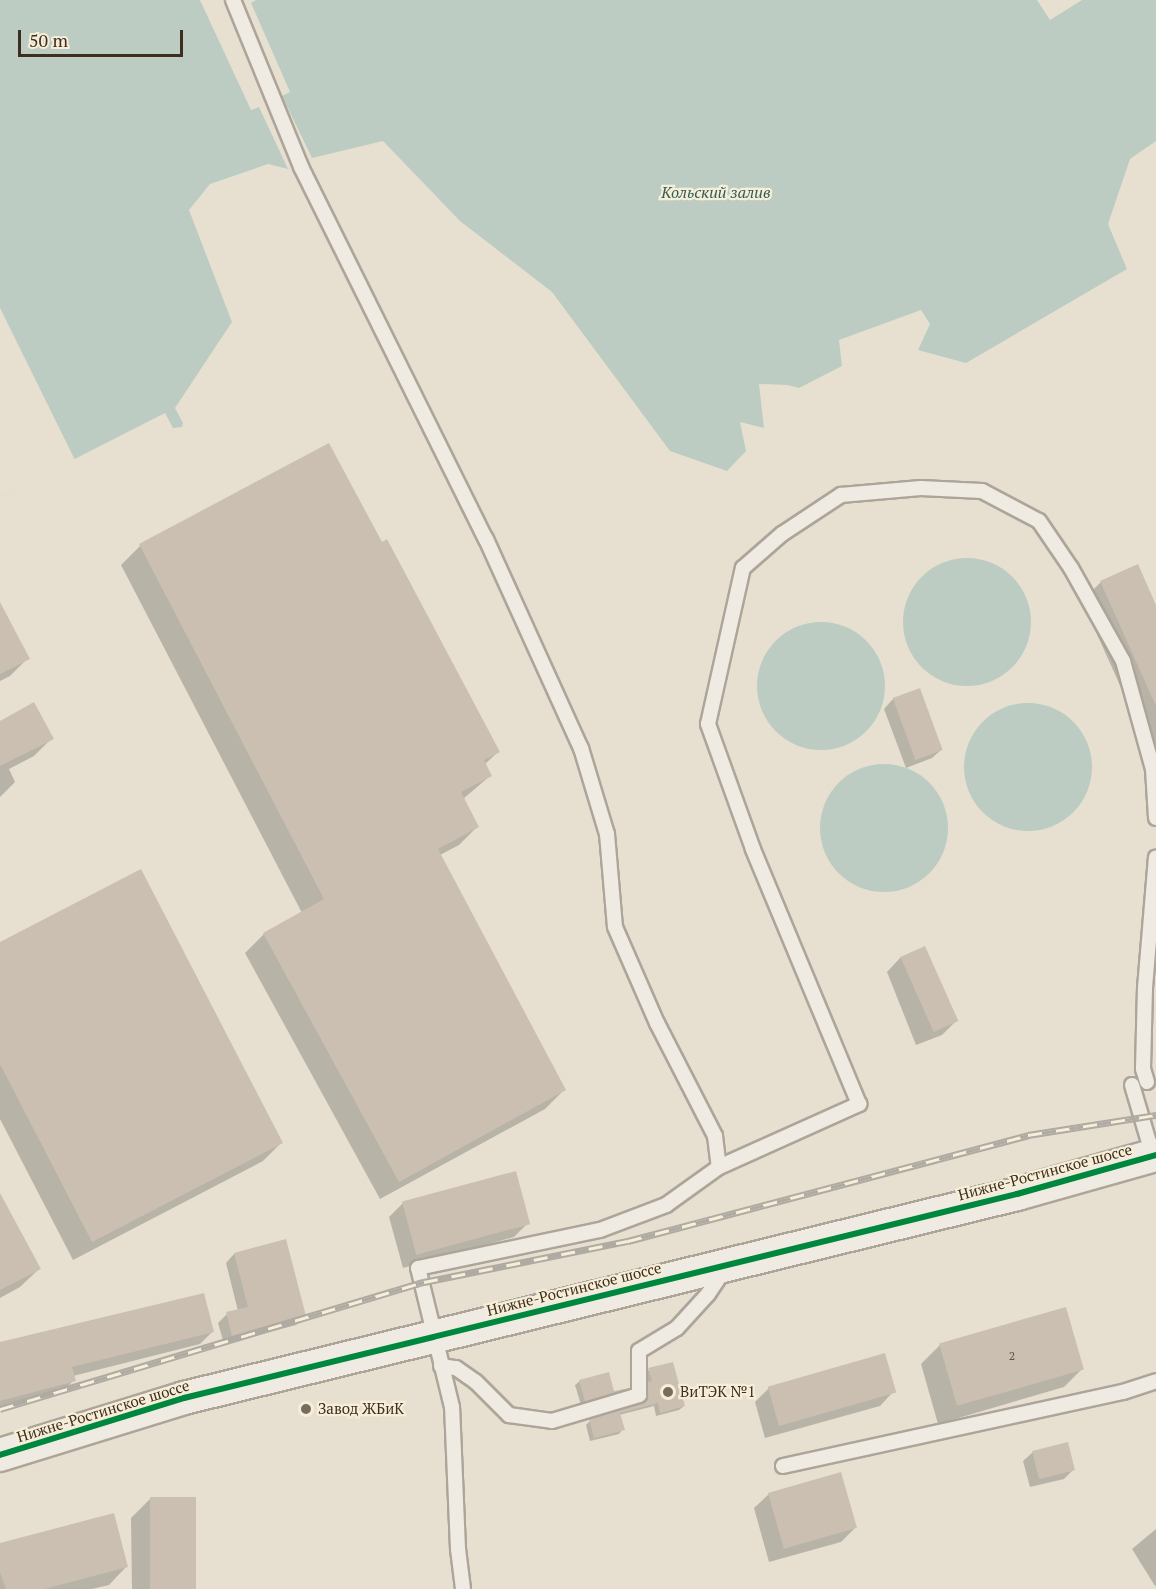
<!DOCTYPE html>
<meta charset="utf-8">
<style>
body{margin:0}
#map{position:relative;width:1156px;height:1589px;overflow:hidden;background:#e7e0d1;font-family:"PT Serif",serif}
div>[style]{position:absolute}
.water>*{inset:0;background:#bcccc2}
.round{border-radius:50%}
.pier>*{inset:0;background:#e7e0d1}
.shadow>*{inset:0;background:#0003}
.building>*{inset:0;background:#cbbfb2;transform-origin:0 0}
.roads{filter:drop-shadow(2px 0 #ada599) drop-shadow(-2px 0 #ada599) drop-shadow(0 2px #ada599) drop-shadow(0 -2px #ada599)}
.service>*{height:14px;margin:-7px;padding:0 7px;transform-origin:7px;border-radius:7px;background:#efebe3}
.tertiary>*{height:32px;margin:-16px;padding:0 16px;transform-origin:16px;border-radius:16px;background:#efebe3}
.rail>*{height:7px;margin-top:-3.5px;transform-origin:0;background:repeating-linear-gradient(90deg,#f7eed8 0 14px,#afaaa2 0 28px);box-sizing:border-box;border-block:2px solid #afaaa2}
.cycleway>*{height:6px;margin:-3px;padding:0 3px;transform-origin:3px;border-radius:3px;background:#00873e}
.dots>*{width:16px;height:16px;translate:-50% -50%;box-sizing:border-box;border:3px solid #f7eed8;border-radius:50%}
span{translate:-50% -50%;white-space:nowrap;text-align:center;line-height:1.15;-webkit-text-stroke:4.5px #f7eed8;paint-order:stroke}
.number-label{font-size:12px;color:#605244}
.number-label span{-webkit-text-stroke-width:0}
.street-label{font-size:15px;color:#3d2e20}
.poi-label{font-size:15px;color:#3d2e20}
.left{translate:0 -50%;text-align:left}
.water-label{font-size:16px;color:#2f5d5a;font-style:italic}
.scale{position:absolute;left:18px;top:30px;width:165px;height:27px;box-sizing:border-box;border:3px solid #3d2e20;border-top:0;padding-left:8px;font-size:18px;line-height:21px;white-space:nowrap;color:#3d2e20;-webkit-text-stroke:4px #f7eed8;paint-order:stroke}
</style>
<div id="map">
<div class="water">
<i style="clip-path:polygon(0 0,1156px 0,1156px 141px,1130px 159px,1108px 224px,1127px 269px,966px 363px,918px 350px,930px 324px,921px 310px,839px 340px,842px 366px,799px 388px,787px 385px,759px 384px,764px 428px,740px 422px,746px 451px,727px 471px,670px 451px,552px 292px,460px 221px,383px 141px,312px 158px,288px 169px,268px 164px,210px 184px,189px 210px,232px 322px,175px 408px,183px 423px,182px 427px,173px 428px,165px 413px,0 497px)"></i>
<i class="round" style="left:903px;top:558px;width:128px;height:128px"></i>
<i class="round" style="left:757px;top:622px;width:128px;height:128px"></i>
<i class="round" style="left:964px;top:703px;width:128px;height:128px"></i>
<i class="round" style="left:820px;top:764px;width:128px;height:128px"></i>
</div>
<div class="pier">
<i style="clip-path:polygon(200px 0,256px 0,251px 3px,290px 92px,282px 96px,312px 158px,288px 169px,259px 107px,251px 110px)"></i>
<i style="clip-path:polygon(1037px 0,1082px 0,1050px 20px)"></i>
<i style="clip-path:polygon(0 308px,75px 460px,0 497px)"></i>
</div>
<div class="shadow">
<i style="clip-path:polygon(328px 445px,498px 752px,484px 765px,490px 776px,463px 799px,478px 826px,459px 845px,440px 855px,564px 1090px,545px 1109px,380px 1199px,245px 953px,264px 934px,302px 913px,121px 565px,140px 546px)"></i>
<i style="clip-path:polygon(1101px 582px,1156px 609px,1156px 749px,1150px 752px,1082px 601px)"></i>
<i style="clip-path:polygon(0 605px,28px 658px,10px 676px,0 681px)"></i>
<i style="clip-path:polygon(919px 690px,942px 749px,932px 758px,906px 768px,884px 709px,893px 699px)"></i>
<i style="clip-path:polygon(0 723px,52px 738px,34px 756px,9px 769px,15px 782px,0 797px)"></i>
<i style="clip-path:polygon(0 944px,282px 1142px,263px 1161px,73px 1260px,0 1119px)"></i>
<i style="clip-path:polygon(901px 957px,956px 1021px,942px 1035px,916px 1045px,887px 972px)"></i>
<i style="clip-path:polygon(0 1196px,39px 1269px,20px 1287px,0 1298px)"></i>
<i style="clip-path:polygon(403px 1203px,528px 1223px,514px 1237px,403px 1268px,389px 1217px)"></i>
<i style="clip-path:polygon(234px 1254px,305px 1316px,296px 1325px,224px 1344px,218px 1323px,227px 1314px,238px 1311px,226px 1263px)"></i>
<i style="clip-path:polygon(213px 1331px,200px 1344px,73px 1376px,74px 1380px,61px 1393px,0 1410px,0 1344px)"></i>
<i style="clip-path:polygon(940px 1345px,1083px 1368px,1064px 1387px,938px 1424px,921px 1364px)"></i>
<i style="clip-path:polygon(649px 1370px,684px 1406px,679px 1410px,656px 1416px,654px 1406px,619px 1415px,623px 1429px,619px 1434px,590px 1441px,586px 1425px,590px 1421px,641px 1405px,644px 1401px,644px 1387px,648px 1384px,645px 1374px)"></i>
<i style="clip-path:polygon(580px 1381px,613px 1392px,625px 1389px,581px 1405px,575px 1385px)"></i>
<i style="clip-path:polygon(769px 1388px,894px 1391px,880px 1406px,765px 1438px,755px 1402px)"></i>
<i style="clip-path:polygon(1033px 1452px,1073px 1470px,1064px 1479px,1030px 1487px,1023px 1461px)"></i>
<i style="clip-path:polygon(769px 1494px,856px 1527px,841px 1542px,769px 1562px,754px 1508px)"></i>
<i style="clip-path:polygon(150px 1499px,195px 1589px,132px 1589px,131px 1518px)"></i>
<i style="clip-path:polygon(1156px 1529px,1156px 1585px,1155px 1586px,1132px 1549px)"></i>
<i style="clip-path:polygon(0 1544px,126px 1567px,109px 1585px,92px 1589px,0 1589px)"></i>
</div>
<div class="building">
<i style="clip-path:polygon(329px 443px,382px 542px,387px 539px,500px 752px,484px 760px,492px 776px,461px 792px,479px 827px,438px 849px,566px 1090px,399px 1182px,263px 933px,324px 899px,139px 544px)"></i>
<i style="clip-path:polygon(1138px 564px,1156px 605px,1156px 706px,1100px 581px)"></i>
<i style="clip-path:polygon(0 602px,30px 659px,0 674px)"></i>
<i style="left:920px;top:688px;width:66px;height:29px;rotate:70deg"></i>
<i style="clip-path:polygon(34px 702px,54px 739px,0 766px,0 721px)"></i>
<i style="clip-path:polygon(141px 869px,283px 1143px,92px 1242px,0 1064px,0 942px)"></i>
<i style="left:925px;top:946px;width:82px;height:27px;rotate:66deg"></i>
<i style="left:516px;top:1171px;width:55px;height:118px;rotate:75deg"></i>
<i style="clip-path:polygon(0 1193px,41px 1269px,0 1290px)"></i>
<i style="clip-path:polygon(286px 1239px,306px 1316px,232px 1336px,226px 1312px,248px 1307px,234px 1253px)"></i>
<i style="clip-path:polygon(204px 1293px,214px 1332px,72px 1367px,76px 1381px,0 1401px,0 1342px)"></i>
<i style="left:1066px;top:1307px;width:65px;height:132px;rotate:74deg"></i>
<i style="left:885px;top:1353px;width:41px;height:122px;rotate:74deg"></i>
<i style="clip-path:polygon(673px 1362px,685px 1406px,660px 1413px,658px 1403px,620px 1413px,625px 1430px,594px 1438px,589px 1419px,642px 1403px,648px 1396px,648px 1382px,652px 1381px,648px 1368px)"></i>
<i style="clip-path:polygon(609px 1372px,614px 1391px,630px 1388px,585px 1402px,579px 1380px)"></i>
<i style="left:1068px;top:1442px;width:29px;height:37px;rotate:76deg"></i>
<i style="left:841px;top:1472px;width:58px;height:76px;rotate:74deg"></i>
<i style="left:150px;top:1497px;width:46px;height:92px"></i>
<i style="clip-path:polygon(114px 1513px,128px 1567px,44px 1589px,6px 1589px,0 1572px,0 1543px)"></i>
</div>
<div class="roads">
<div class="service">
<i style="left:233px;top:0;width:180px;rotate:67.8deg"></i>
<i style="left:301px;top:167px;width:415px;rotate:63.6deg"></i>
<i style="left:486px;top:539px;width:230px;rotate:65.6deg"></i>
<i style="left:581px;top:748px;width:90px;rotate:73.2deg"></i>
<i style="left:607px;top:834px;width:93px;rotate:85.1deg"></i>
<i style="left:615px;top:927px;width:105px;rotate:66.4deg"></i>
<i style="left:657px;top:1023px;width:127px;rotate:62.8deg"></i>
<i style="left:715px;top:1136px;width:31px;rotate:83deg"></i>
<i style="left:1147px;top:1082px;width:14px;rotate:-107deg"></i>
<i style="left:1143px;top:1069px;width:81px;rotate:-88.6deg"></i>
<i style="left:1145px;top:988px;width:131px;rotate:-85.2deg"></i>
<i style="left:1132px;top:1085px;width:74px;rotate:73.5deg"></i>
<i style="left:441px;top:1366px;width:15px;rotate:8deg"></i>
<i style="left:456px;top:1368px;width:24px;rotate:35deg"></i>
<i style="left:476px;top:1382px;width:47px;rotate:45deg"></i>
<i style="left:509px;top:1415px;width:43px;rotate:7.9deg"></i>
<i style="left:552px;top:1421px;width:91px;rotate:-16.6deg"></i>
<i style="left:639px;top:1395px;width:44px;rotate:-90deg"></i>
<i style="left:639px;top:1351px;width:44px;rotate:-31.2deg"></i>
<i style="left:677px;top:1328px;width:46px;rotate:-47.6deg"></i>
<i style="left:708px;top:1294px;width:30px;rotate:-56deg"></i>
<i style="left:783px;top:1466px;width:348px;rotate:-12.3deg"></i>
<i style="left:1123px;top:1392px;width:35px;rotate:-18deg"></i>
<i style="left:463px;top:1589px;width:40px;rotate:-97.1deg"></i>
<i style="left:458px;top:1549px;width:142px;rotate:-92.4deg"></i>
<i style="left:452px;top:1407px;width:143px;rotate:-103.7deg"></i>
<i style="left:418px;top:1268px;width:186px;rotate:-11.8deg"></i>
<i style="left:600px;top:1230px;width:71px;rotate:-20.7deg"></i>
<i style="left:666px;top:1205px;width:65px;rotate:-35.6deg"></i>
<i style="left:719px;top:1167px;width:154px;rotate:-24.2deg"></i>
<i style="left:859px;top:1104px;width:276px;rotate:-112.6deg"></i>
<i style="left:753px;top:849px;width:133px;rotate:-109.8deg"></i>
<i style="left:708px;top:724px;width:160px;rotate:-77.4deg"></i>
<i style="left:743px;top:568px;width:52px;rotate:-41.1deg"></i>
<i style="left:782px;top:534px;width:71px;rotate:-33.5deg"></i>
<i style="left:841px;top:495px;width:80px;rotate:-5deg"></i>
<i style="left:921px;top:488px;width:61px;rotate:2.8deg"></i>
<i style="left:982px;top:491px;width:64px;rotate:27.8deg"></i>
<i style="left:1039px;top:521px;width:57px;rotate:55.8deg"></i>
<i style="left:1071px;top:568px;width:107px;rotate:60.8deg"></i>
<i style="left:1123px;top:661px;width:112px;rotate:74.5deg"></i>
<i style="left:1153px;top:769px;width:49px;rotate:86.5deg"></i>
</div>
<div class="tertiary">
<i style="left:0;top:1455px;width:193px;rotate:-17.2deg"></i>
<i style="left:184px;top:1398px;width:858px;rotate:-13.76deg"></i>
<i style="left:1017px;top:1194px;width:144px;rotate:-15.7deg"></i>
</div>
</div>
<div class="rail">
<i style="left:0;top:1409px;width:443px;rotate:-16.7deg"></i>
<i style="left:424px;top:1282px;width:208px;rotate:-11.4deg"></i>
<i style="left:628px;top:1241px;width:414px;rotate:-14.8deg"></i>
<i style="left:1028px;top:1135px;width:130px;rotate:-8.9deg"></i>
</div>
<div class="cycleway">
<i style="left:0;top:1455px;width:193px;rotate:-17.2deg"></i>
<i style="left:184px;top:1398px;width:858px;rotate:-13.76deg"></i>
<i style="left:1017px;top:1194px;width:144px;rotate:-15.7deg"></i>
</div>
<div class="dots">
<i style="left:668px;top:1392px;background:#786c5e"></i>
<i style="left:306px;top:1409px;background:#786c5e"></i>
</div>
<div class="number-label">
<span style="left:1012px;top:1356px">2</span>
</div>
<div class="street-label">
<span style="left:1045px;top:1172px;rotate:-15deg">Нижне-Ростинское шоссе</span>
<span style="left:574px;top:1289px;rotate:-14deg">Нижне-Ростинское шоссе</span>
<span style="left:103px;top:1411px;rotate:-17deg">Нижне-Ростинское шоссе</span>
</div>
<div class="poi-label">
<span class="left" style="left:680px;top:1392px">ВиТЭК №1</span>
<span class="left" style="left:318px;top:1409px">Завод ЖБиК</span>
</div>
<div class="water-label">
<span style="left:716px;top:192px">Кольский залив</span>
</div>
<div class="scale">50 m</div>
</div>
